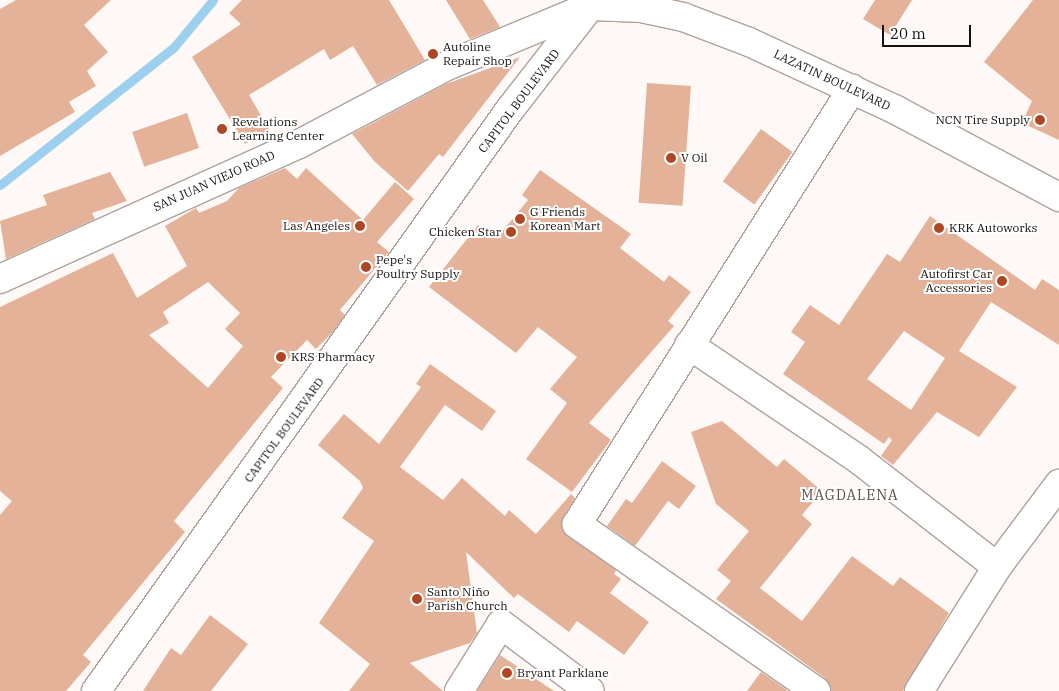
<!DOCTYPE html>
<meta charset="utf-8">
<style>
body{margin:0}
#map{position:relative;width:1059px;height:691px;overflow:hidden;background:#fef9f6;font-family:"IBM Plex Serif",serif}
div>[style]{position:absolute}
.stream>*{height:9px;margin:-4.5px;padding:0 4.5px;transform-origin:4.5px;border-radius:4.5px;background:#9cd0ee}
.building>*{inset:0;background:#e3b298;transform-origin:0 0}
.roads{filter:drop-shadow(1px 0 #aea29c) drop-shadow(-1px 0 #aea29c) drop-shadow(0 1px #aea29c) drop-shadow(0 -1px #aea29c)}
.minor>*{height:28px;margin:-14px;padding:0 14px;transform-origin:14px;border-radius:14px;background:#fff}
.major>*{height:28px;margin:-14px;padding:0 14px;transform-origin:14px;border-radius:14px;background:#fff}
.dots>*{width:14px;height:14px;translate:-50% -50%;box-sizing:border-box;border:2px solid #fff;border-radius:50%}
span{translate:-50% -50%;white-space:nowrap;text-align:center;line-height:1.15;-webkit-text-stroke:4px #fff;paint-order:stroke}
.poi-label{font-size:12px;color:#15110f}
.left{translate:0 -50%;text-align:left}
.right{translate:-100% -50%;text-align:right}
.street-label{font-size:12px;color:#15110f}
.neighbourhood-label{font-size:14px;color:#5d524d;letter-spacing:1px}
.scale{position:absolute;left:882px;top:25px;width:89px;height:22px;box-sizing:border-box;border:2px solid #15110f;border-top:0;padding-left:6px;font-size:15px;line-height:18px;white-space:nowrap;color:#15110f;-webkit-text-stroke:4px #fff;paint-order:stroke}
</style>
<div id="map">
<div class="stream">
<i style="left:0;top:185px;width:222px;rotate:-38.4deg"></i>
<i style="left:174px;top:47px;width:61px;rotate:-50.3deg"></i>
</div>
<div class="building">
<i style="clip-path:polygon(16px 0,111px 0,84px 25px,108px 52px,87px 71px,96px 86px,69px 102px,75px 112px,0 156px,0 9px)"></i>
<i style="clip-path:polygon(242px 0,389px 0,425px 60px,377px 85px,353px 46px,330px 60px,324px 49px,249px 95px,269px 129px,245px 144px,192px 57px,241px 24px,229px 13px)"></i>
<i style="clip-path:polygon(446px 0,483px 0,500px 27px,470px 39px)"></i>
<i style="clip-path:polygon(875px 0,912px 0,890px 35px,863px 19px)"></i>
<i style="clip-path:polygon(1033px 0,1059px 0,1059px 140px,1022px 123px,1032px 101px,984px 62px)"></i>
<i style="clip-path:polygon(520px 57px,443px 157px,439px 154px,408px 191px,375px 162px,352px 134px,446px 84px)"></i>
<i style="left:647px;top:83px;width:44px;height:120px;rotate:4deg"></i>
<i style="left:187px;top:113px;width:37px;height:58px;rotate:71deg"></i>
<i style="left:761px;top:129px;width:39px;height:65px;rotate:36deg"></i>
<i style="clip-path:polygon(evenodd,285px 168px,297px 179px,306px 168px,363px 220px,395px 182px,414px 199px,377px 242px,389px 252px,340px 310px,345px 315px,331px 334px,316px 349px,307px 340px,271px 377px,283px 388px,174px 521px,185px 532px,83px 655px,91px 662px,66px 691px,0 691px,0 515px,12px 501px,0 491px,0 307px,113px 253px,137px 298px,187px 266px,165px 226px,196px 208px,199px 213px,227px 201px,239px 188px,285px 168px,208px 282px,240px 313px,225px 329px,243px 346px,208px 388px,149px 335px,169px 323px,163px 312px,208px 282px)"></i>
<i style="clip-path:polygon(540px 170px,631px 234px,620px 248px,664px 282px,669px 275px,691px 292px,668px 321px,674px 326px,589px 423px,611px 440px,572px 492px,526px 459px,567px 403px,550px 389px,577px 357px,538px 327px,516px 353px,429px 287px,478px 225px,497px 238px,528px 200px,522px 195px)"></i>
<i style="clip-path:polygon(110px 172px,127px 201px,92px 213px,95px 219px,6px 259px,0 221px,47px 205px,43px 195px)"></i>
<i style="clip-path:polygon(evenodd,930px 216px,1035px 290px,1042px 279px,1059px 290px,1059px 345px,991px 302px,959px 351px,1017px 387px,979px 437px,937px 412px,893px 465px,881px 456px,892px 440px,889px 437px,884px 444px,783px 374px,805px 342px,791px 332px,810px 305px,839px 325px,887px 254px,900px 262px,930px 216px,904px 331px,945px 358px,911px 410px,867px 379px,904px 331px)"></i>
<i style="clip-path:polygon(430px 364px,496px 411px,482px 431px,445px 405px,400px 467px,443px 500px,462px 478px,505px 516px,509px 510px,536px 534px,571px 494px,575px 498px,564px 516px,563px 531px,616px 570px,614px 574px,621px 579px,610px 593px,649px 622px,624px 655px,577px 621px,569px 632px,518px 594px,514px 598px,466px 552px,477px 633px,470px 643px,410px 663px,443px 691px,349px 691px,370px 664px,319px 623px,374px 541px,342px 518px,363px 488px,360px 481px,318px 445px,344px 414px,379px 444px,421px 387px,416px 384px)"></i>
<i style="clip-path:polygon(722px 421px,777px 467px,784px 459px,822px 491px,802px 515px,812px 524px,760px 588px,802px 621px,852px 556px,893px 586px,900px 577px,949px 613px,903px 691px,831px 691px,825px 678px,716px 599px,731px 581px,717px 570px,749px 531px,716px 504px,691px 432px)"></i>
<i style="clip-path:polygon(662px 461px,696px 486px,679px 509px,668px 501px,635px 546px,607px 526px,626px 499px,632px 503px)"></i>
<i style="clip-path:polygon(210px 615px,248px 644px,211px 691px,143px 691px,171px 648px,181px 655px)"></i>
<i style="clip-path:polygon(500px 655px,554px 691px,477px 691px)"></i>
<i style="clip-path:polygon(761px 672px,787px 690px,786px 691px,747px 691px)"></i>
</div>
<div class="roads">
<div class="minor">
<i style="left:0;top:279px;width:328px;rotate:-24.3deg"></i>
<i style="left:299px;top:144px;width:170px;rotate:-27.8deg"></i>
<i style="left:449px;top:65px;width:154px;rotate:-22.6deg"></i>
<i style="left:689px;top:345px;width:204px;rotate:34deg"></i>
<i style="left:858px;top:459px;width:176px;rotate:37.8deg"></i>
<i style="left:459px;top:691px;width:79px;rotate:-57.9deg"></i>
<i style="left:501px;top:624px;width:111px;rotate:37deg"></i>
<i style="left:816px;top:691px;width:292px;rotate:-145.1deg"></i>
<i style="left:577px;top:524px;width:515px;rotate:-57.7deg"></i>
<i style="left:919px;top:691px;width:146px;rotate:-57.8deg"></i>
<i style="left:997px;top:567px;width:104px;rotate:-53.2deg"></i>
</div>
<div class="major">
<i style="left:591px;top:6px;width:50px;rotate:2.3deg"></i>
<i style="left:641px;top:8px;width:43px;rotate:12.1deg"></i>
<i style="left:683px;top:17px;width:71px;rotate:20.7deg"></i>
<i style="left:749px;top:42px;width:162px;rotate:24.8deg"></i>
<i style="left:896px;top:110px;width:185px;rotate:28.1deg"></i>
<i style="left:96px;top:691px;width:716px;rotate:-54.56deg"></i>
<i style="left:511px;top:108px;width:137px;rotate:-52.1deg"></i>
</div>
</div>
<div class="dots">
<i style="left:433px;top:54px;background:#ae4624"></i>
<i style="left:1040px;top:120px;background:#ae4624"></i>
<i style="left:222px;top:129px;background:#ae4624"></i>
<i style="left:671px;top:158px;background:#ae4624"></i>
<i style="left:520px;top:219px;background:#ae4624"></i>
<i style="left:360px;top:226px;background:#ae4624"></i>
<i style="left:939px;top:228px;background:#ae4624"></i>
<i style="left:511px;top:232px;background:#ae4624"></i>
<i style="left:366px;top:267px;background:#ae4624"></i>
<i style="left:1002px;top:281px;background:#ae4624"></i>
<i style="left:281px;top:357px;background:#ae4624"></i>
<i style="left:417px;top:599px;background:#ae4624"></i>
<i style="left:507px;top:673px;background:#ae4624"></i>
</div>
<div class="poi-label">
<span class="left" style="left:443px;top:54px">Autoline<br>Repair Shop</span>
<span class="right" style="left:1030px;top:120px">NCN Tire Supply</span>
<span class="left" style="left:232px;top:129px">Revelations<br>Learning Center</span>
<span class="left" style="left:681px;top:158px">V Oil</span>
<span class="left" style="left:530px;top:219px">G Friends<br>Korean Mart</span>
<span class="right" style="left:350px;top:226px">Las Angeles</span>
<span class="left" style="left:949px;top:228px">KRK Autoworks</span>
<span class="right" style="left:501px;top:232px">Chicken Star</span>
<span class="left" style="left:376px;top:267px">Pepe's<br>Poultry Supply</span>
<span class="right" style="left:992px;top:281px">Autofirst Car<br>Accessories</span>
<span class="left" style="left:291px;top:357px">KRS Pharmacy</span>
<span class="left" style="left:427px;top:599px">Santo Niño<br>Parish Church</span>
<span class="left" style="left:517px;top:673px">Bryant Parklane</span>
</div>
<div class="street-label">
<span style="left:832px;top:80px;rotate:25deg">LAZATIN BOULEVARD</span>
<span style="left:519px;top:101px;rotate:-53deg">CAPITOL BOULEVARD</span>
<span style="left:214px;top:181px;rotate:-24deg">SAN JUAN VIEJO ROAD</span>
<span style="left:284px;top:430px;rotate:-54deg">CAPITOL BOULEVARD</span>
</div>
<div class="neighbourhood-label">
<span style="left:850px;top:495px">MAGDALENA</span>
</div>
<div class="scale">20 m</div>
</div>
